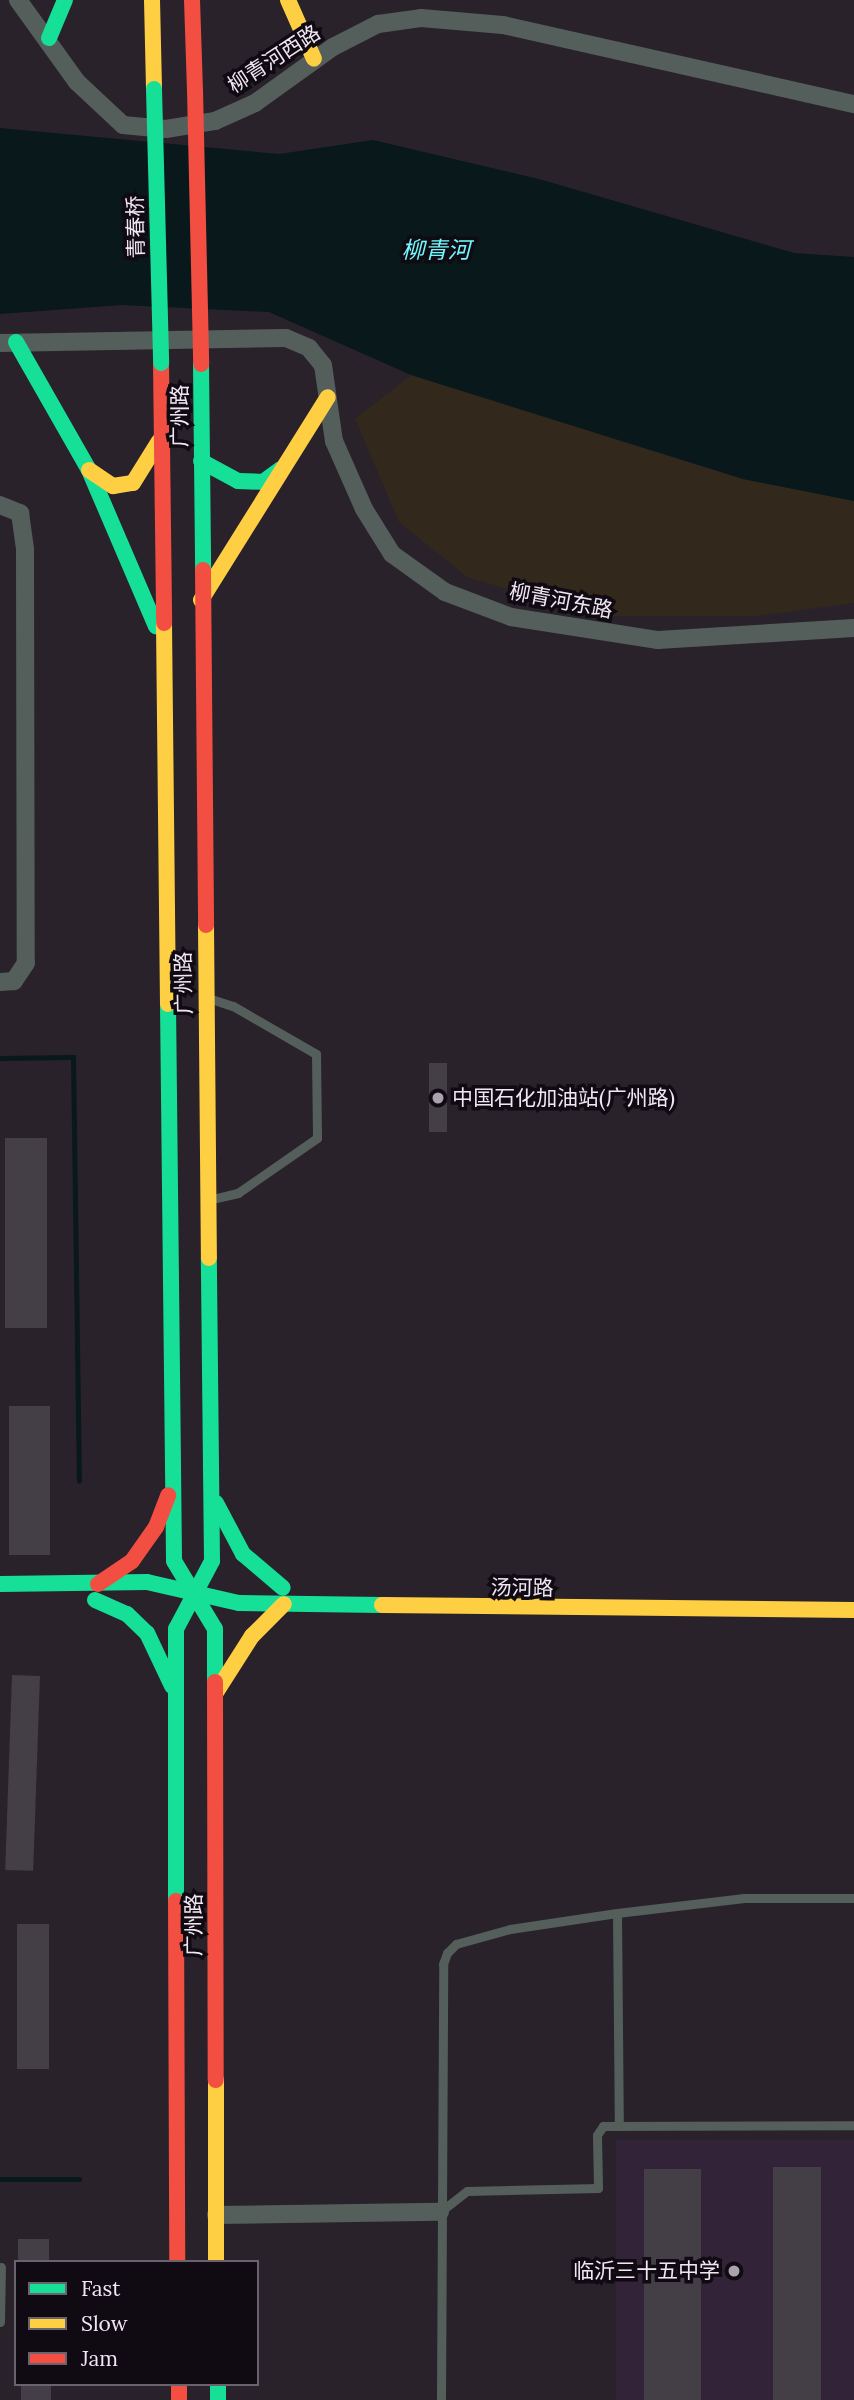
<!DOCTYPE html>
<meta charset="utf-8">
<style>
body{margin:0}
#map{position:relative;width:854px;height:2400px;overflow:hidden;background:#29222b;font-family:Lora,"Noto Sans SC",serif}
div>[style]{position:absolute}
.commercial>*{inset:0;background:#32281c}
.built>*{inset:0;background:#332338;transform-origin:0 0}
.water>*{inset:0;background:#09181a}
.stream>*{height:5px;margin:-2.5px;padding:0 2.5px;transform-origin:2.5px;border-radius:2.5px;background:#09181a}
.building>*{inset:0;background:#443e46;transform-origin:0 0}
.lane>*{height:9px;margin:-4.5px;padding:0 4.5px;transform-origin:4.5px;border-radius:4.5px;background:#545f5b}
.street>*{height:18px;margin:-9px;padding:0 9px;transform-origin:9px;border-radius:9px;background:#545f5b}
.fast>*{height:16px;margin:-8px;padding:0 8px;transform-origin:8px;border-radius:8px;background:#16e098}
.slow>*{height:16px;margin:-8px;padding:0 8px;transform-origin:8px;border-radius:8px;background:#ffcf43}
.jam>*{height:16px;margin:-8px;padding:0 8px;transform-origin:8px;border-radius:8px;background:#f24e42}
.fast-bridge>*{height:16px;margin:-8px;padding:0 8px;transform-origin:8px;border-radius:8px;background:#16e098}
.jam-bridge>*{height:16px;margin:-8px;padding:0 8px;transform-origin:8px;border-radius:8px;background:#f24e42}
.dots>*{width:19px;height:19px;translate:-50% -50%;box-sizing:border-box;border:4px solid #100a12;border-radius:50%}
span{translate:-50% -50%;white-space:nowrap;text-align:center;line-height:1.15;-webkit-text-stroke:7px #100a12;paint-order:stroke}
.street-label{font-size:21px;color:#f0e7f3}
.poi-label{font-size:21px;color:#f0e7f3}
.left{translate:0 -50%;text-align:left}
.right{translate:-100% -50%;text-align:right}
.water-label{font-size:23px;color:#70fafe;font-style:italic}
.legend{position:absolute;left:14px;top:2260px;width:245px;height:126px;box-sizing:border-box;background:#100a12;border:2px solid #6a626c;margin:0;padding:9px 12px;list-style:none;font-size:21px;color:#f0e7f3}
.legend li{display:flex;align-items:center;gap:14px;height:35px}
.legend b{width:35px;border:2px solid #6a626c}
</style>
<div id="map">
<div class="commercial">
<i style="clip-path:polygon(411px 375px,743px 479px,854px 501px,854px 603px,756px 616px,595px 616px,467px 577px,399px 522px,355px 419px)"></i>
</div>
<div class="built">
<i style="left:616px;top:2140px;width:238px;height:260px"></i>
</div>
<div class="water">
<i style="clip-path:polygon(0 128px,279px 154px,373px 140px,539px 179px,794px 253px,854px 257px,854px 501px,743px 479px,411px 375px,269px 312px,122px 305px,0 314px)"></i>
</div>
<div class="stream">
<i style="left:0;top:1058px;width:73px;rotate:-0.8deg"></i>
<i style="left:73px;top:1057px;width:424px;rotate:89.2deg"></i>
<i style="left:0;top:2179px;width:79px"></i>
</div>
<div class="building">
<i style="left:429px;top:1063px;width:18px;height:69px"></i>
<i style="left:5px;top:1138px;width:42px;height:190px"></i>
<i style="left:9px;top:1406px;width:41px;height:149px"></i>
<i style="left:12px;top:1675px;width:28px;height:195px;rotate:2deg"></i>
<i style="left:17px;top:1924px;width:32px;height:145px"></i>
<i style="left:773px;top:2167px;width:48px;height:233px"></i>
<i style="left:644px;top:2169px;width:57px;height:231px"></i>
<i style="left:18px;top:2239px;width:31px;height:23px"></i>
<i style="left:21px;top:2384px;width:30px;height:16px"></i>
</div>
<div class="lane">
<i style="left:211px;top:999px;width:23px;rotate:18deg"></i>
<i style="left:233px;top:1006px;width:96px;rotate:30deg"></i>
<i style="left:316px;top:1054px;width:84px;rotate:89.3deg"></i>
<i style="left:317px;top:1138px;width:96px;rotate:145.2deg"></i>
<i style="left:238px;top:1193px;width:26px;rotate:167deg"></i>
<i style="left:617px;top:1913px;width:213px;rotate:89.5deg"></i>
<i style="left:440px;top:2212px;width:34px;rotate:-38deg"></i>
<i style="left:467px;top:2191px;width:131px;rotate:-1.3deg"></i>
<i style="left:598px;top:2188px;width:53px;rotate:-91.1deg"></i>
<i style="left:597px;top:2135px;width:11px;rotate:-56deg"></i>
<i style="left:603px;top:2126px;width:251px;rotate:-0.2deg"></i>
<i style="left:0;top:2322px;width:55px;rotate:-89deg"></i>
<i style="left:441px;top:2400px;width:436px;rotate:-89.7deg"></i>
<i style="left:443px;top:1964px;width:12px;rotate:-70deg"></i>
<i style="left:447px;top:1953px;width:13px;rotate:-45deg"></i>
<i style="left:456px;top:1944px;width:56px;rotate:-15.5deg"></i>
<i style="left:510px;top:1929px;width:108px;rotate:-8.5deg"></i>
<i style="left:617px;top:1913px;width:128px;rotate:-6.7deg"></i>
<i style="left:744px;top:1898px;width:110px"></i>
</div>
<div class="street">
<i style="left:18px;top:0;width:101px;rotate:54.3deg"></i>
<i style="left:77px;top:82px;width:63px;rotate:43.1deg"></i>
<i style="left:123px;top:125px;width:43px;rotate:5.3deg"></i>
<i style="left:166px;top:129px;width:50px;rotate:-9.3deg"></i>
<i style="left:215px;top:121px;width:44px;rotate:-24.2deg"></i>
<i style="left:255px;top:103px;width:96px;rotate:-35.7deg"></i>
<i style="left:333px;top:47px;width:51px;rotate:-27.1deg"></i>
<i style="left:378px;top:24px;width:43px;rotate:-7.9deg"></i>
<i style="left:421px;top:18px;width:82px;rotate:4.9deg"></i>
<i style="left:503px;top:25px;width:360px;rotate:12.7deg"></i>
<i style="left:0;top:343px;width:286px;rotate:-1deg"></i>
<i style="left:286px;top:338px;width:25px;rotate:23deg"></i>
<i style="left:309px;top:348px;width:22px;rotate:51deg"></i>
<i style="left:323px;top:365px;width:77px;rotate:81.8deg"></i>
<i style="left:334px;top:441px;width:74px;rotate:66.2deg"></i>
<i style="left:364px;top:509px;width:53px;rotate:58.1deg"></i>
<i style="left:392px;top:554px;width:65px;rotate:35.6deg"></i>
<i style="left:445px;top:592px;width:71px;rotate:20.7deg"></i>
<i style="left:511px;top:617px;width:149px;rotate:8.9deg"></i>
<i style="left:658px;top:640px;width:196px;rotate:-3.5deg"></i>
<i style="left:0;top:505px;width:22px;rotate:22deg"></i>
<i style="left:20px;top:513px;width:36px;rotate:82deg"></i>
<i style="left:25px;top:549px;width:414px;rotate:89.9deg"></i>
<i style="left:26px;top:963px;width:22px;rotate:124deg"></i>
<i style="left:14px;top:981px;width:14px;rotate:176deg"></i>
<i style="left:216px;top:2215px;width:224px;rotate:-0.8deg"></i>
</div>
<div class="fast">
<i style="left:49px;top:38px;width:41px;rotate:-67.2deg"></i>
<i style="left:16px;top:342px;width:147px;rotate:60.3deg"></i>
<i style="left:89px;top:470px;width:170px;rotate:66.8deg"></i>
<i style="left:201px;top:364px;width:206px;rotate:89.4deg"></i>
<i style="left:201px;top:461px;width:42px;rotate:28.4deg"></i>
<i style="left:238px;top:481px;width:25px;rotate:2deg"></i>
<i style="left:263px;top:482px;width:22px;rotate:-36deg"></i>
<i style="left:168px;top:1004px;width:557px;rotate:89.38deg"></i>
<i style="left:174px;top:1561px;width:79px;rotate:58.9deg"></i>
<i style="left:215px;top:1629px;width:53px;rotate:90deg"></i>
<i style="left:216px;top:1503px;width:58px;rotate:62.1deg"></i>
<i style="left:243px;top:1554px;width:52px;rotate:40.4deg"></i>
<i style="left:0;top:1584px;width:147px;rotate:-0.8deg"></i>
<i style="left:147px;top:1582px;width:94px;rotate:12.9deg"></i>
<i style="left:239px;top:1603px;width:143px;rotate:0.8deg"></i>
<i style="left:95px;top:1600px;width:35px;rotate:24deg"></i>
<i style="left:127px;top:1614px;width:28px;rotate:44deg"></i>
<i style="left:147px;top:1633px;width:59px;rotate:64.7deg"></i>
<i style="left:176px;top:1901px;width:272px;rotate:-90deg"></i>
<i style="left:176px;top:1629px;width:77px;rotate:-62.1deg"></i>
<i style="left:212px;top:1561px;width:303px;rotate:-90.6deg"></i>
<i style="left:218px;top:2384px;width:16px;rotate:90deg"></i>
</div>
<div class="slow">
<i style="left:152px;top:0;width:89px;rotate:88.7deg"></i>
<i style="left:288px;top:0;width:64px;rotate:66.2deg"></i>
<i style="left:89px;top:470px;width:29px;rotate:34deg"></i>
<i style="left:113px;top:486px;width:20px;rotate:-9deg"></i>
<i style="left:133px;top:483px;width:49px;rotate:-58.2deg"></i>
<i style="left:201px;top:600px;width:239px;rotate:-58deg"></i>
<i style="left:164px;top:623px;width:381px;rotate:89.4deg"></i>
<i style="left:206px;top:925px;width:333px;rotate:89.5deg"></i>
<i style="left:382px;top:1605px;width:472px;rotate:0.6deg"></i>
<i style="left:215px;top:1694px;width:69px;rotate:-57.5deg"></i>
<i style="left:252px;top:1636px;width:45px;rotate:-45deg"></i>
<i style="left:216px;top:2080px;width:182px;rotate:90deg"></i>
</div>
<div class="jam">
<i style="left:192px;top:0;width:90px;rotate:88.1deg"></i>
<i style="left:161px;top:363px;width:260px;rotate:89.3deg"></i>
<i style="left:203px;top:570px;width:355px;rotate:89.5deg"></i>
<i style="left:98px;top:1584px;width:41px;rotate:-34.1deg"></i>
<i style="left:132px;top:1561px;width:42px;rotate:-54.8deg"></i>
<i style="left:156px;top:1527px;width:34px;rotate:-69deg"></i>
<i style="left:215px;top:1682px;width:398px;rotate:89.9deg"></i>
<i style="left:176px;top:1901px;width:361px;rotate:89.8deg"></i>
<i style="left:179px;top:2384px;width:16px;rotate:90deg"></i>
</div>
<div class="fast-bridge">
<i style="left:154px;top:89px;width:274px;rotate:88.5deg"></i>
</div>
<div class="jam-bridge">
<i style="left:195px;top:90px;width:274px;rotate:88.7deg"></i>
</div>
<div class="dots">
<i style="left:438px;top:1098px;background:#aaa2ad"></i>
<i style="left:734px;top:2271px;background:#aaa2ad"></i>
</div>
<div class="street-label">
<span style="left:274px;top:59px;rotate:-33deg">柳青河西路</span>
<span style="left:136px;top:227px;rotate:-91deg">青春桥</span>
<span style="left:180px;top:416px;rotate:-90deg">广州路</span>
<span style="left:561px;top:601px;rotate:11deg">柳青河东路</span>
<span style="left:184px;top:983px;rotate:-91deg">广州路</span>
<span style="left:522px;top:1588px;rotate:1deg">汤河路</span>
<span style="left:194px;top:1925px;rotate:-90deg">广州路</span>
</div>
<div class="poi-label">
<span class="left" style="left:452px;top:1098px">中国石化加油站(广州路)</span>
<span class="right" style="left:720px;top:2271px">临沂三十五中学</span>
</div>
<div class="water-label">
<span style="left:436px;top:250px">柳青河</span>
</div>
<ul class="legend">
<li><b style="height:9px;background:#16e098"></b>Fast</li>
<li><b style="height:9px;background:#ffcf43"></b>Slow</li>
<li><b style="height:9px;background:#f24e42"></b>Jam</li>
</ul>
</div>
